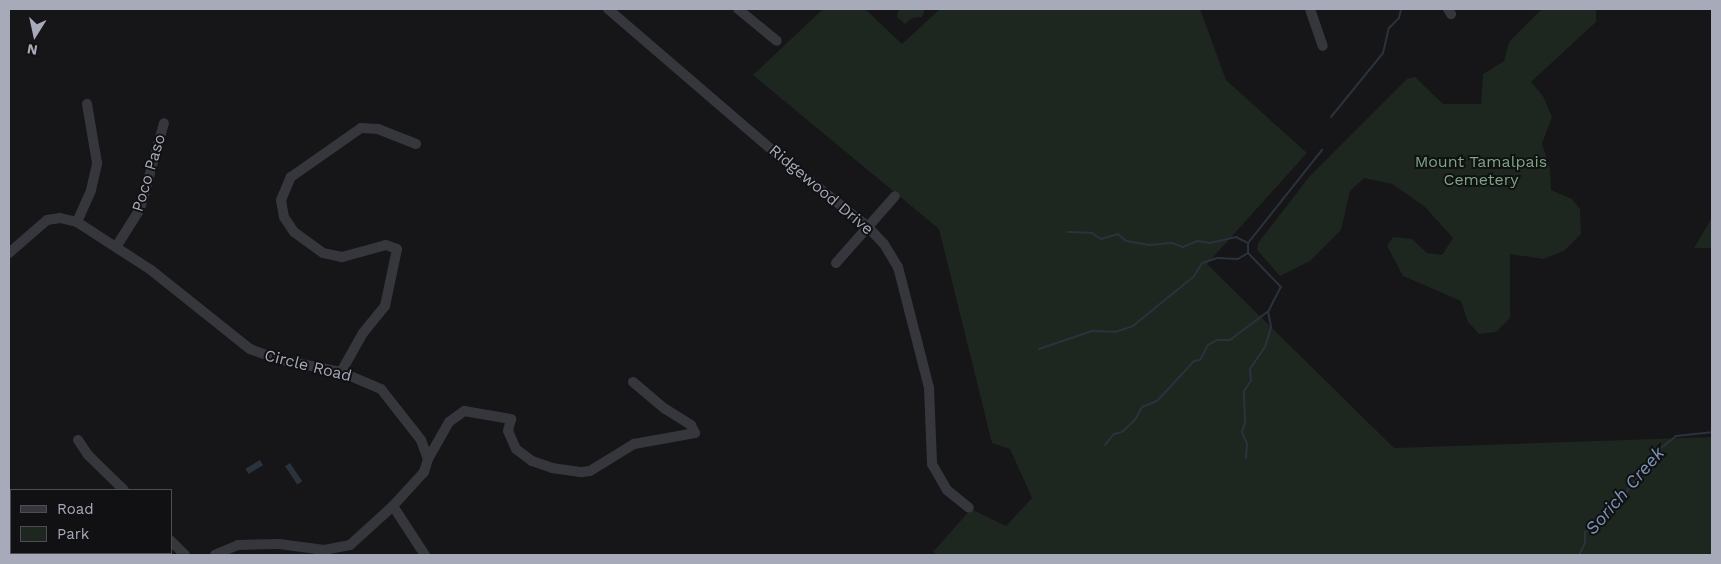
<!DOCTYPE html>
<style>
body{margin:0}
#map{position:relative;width:1721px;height:564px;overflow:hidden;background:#161518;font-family:"Work Sans",sans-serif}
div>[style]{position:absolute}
.green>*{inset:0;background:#1d261f}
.water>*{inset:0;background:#2a333d;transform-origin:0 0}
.stream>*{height:2px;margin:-1px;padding:0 1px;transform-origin:1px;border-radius:1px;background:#2a333d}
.minor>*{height:10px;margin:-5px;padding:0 5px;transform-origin:5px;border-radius:5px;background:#36373d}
span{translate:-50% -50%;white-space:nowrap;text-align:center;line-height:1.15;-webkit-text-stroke:4px #111013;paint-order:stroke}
.park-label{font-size:16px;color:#7ba681}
.street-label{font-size:16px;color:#a6aab9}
.water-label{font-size:18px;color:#7a96b7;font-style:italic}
.frame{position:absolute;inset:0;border:10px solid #a6aab9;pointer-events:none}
.legend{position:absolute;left:10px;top:489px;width:162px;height:65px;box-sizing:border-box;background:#111013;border:1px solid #4d4e55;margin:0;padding:6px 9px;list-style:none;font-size:15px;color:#a6aab9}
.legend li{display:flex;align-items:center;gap:10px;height:25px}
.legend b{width:25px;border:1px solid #4d4e55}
.north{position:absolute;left:10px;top:10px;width:50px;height:50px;-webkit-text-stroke:4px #111013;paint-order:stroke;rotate:190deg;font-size:14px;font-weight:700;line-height:20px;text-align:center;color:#a6aab9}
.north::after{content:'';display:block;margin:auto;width:18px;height:22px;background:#a6aab9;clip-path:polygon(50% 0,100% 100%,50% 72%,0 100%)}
</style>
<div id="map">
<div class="green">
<i style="clip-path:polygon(823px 9px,865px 9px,902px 44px,940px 9px,1200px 9px,1226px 80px,1307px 153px,1207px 264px,1394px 448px,1712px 437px,1712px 555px,937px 555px,933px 552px,971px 509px,1006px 526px,1032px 498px,1010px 449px,992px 443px,939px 229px,753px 75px)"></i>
<i style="clip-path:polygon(899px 9px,925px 9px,922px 17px,912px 18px,905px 24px,897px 17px)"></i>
<i style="clip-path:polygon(1542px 9px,1596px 9px,1596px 22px,1531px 82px,1543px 96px,1552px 117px,1542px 144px,1550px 168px,1551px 190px,1572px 199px,1580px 209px,1581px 234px,1564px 251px,1543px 259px,1510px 254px,1510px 318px,1496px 332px,1479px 334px,1468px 322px,1461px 301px,1403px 276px,1387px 246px,1393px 237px,1412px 239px,1427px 253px,1442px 255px,1453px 238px,1424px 206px,1392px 184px,1364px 178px,1350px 191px,1341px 230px,1310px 261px,1280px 276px,1257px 250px,1258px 243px,1309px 177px,1407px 79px,1415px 77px,1443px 104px,1481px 104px,1483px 74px,1504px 61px,1509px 42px)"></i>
<i style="clip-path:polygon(1712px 215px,1712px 248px,1694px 248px,1710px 221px)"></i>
</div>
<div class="water">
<i style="left:260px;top:460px;width:6px;height:17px;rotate:59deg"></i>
<i style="left:290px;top:463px;width:22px;height:6px;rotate:56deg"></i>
</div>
<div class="stream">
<i style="left:1331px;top:117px;width:82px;rotate:-50.9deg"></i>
<i style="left:1383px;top:53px;width:26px;rotate:-77deg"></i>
<i style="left:1389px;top:28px;width:14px;rotate:-45deg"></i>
<i style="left:1399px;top:18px;width:9px;rotate:-77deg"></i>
<i style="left:1068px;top:232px;width:24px;rotate:2deg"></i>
<i style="left:1092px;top:233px;width:11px;rotate:34deg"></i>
<i style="left:1101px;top:239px;width:18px;rotate:-16deg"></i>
<i style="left:1118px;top:234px;width:11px;rotate:41deg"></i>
<i style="left:1126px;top:241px;width:22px;rotate:10deg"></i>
<i style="left:1148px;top:245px;width:24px;rotate:-5deg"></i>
<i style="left:1172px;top:243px;width:12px;rotate:20deg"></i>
<i style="left:1183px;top:247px;width:15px;rotate:-23deg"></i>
<i style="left:1197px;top:241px;width:13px;rotate:9deg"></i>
<i style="left:1210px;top:243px;width:27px;rotate:-13deg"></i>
<i style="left:1236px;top:237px;width:13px;rotate:27deg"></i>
<i style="left:1039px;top:349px;width:56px;rotate:-18.8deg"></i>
<i style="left:1092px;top:331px;width:23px;rotate:2deg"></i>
<i style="left:1115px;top:332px;width:19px;rotate:-18deg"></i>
<i style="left:1133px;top:326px;width:79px;rotate:-39.3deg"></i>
<i style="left:1194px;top:276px;width:15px;rotate:-58deg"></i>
<i style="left:1202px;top:263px;width:16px;rotate:-18deg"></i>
<i style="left:1217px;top:258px;width:21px;rotate:3deg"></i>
<i style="left:1238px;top:259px;width:12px;rotate:-31deg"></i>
<i style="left:1105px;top:445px;width:14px;rotate:-51deg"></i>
<i style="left:1114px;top:434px;width:8px;rotate:-14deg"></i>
<i style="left:1122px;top:432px;width:18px;rotate:-43deg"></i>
<i style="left:1135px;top:420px;width:15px;rotate:-62deg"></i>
<i style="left:1142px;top:407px;width:16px;rotate:-22deg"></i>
<i style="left:1157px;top:401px;width:54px;rotate:-47.2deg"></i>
<i style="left:1194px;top:361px;width:6px;rotate:-9deg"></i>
<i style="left:1200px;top:360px;width:17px;rotate:-62deg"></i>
<i style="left:1208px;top:345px;width:10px;rotate:-29deg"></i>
<i style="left:1217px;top:340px;width:13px"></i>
<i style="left:1230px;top:340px;width:46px;rotate:-37.1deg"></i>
<i style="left:1246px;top:458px;width:14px;rotate:-86deg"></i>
<i style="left:1247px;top:444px;width:13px;rotate:-113deg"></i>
<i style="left:1242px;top:432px;width:9px;rotate:-72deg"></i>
<i style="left:1245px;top:423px;width:32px;rotate:-92deg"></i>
<i style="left:1244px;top:391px;width:12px;rotate:-55deg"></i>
<i style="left:1251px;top:381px;width:12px;rotate:-95deg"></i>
<i style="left:1250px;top:369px;width:27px;rotate:-56deg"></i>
<i style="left:1265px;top:347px;width:21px;rotate:-73deg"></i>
<i style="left:1271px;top:327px;width:15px;rotate:-101deg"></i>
<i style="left:1268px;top:312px;width:28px;rotate:-63deg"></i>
<i style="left:1281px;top:287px;width:47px;rotate:-134.1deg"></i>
<i style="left:1248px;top:253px;width:10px;rotate:-90deg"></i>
<i style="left:1248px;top:243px;width:119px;rotate:-51.5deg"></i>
<i style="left:1579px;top:555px;width:13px;rotate:-63deg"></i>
<i style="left:1585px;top:543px;width:11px;rotate:-90deg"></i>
<i style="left:1585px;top:532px;width:14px;rotate:-30deg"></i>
<i style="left:1597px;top:525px;width:29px;rotate:-56deg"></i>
<i style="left:1613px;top:501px;width:9px;rotate:-18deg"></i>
<i style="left:1622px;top:498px;width:59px;rotate:-53.3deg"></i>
<i style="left:1657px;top:451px;width:24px;rotate:-38deg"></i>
<i style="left:1676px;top:436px;width:36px;rotate:-6deg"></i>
</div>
<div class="minor">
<i style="left:608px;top:9px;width:227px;rotate:40.7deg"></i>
<i style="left:780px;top:157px;width:112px;rotate:38.5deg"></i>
<i style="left:868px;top:227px;width:23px;rotate:47deg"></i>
<i style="left:884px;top:244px;width:27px;rotate:59deg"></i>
<i style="left:898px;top:267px;width:125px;rotate:75.6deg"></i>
<i style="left:929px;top:388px;width:76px;rotate:87.7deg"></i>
<i style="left:932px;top:464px;width:30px;rotate:60deg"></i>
<i style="left:947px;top:490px;width:28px;rotate:39deg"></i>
<i style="left:738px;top:9px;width:50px;rotate:39.4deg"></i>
<i style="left:1310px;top:9px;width:39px;rotate:71deg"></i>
<i style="left:1448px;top:9px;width:6px;rotate:59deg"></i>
<i style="left:77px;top:222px;width:35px;rotate:-66deg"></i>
<i style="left:91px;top:190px;width:28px;rotate:-77deg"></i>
<i style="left:97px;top:163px;width:60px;rotate:-99.6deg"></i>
<i style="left:116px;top:247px;width:45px;rotate:-57.7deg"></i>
<i style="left:140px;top:209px;width:89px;rotate:-74.4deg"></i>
<i style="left:9px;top:253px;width:50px;rotate:-41deg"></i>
<i style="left:47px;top:220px;width:13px;rotate:-9deg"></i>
<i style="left:60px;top:218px;width:17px;rotate:13deg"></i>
<i style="left:77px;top:222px;width:88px;rotate:33deg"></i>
<i style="left:151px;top:270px;width:127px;rotate:38.6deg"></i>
<i style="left:250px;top:349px;width:29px;rotate:20deg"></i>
<i style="left:277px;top:359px;width:65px;rotate:11.5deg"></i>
<i style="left:341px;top:372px;width:43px;rotate:23deg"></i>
<i style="left:381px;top:389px;width:65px;rotate:51.9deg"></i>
<i style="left:421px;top:440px;width:20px;rotate:70deg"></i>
<i style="left:428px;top:459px;width:14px;rotate:107deg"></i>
<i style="left:424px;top:472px;width:46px;rotate:132.4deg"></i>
<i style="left:393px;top:506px;width:58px;rotate:137.8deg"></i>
<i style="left:350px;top:545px;width:26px;rotate:169deg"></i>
<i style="left:324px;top:550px;width:45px;rotate:-172.4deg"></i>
<i style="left:279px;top:544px;width:41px;rotate:178.6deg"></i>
<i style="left:238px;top:545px;width:25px;rotate:157deg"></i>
<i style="left:836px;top:263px;width:89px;rotate:-48.6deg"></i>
<i style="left:341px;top:372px;width:45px;rotate:-60.6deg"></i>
<i style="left:363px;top:333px;width:35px;rotate:-51deg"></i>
<i style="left:385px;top:306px;width:58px;rotate:-78.1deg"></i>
<i style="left:397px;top:249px;width:12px;rotate:-160deg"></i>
<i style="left:386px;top:245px;width:46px;rotate:164.7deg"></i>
<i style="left:342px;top:257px;width:19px;rotate:-168deg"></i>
<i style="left:323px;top:253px;width:36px;rotate:-144deg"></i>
<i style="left:294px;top:232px;width:18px;rotate:-124deg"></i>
<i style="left:284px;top:217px;width:17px;rotate:-100deg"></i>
<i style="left:281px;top:200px;width:25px;rotate:-67deg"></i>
<i style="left:291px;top:177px;width:85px;rotate:-35deg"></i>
<i style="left:361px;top:128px;width:17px;rotate:3deg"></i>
<i style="left:378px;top:129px;width:41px;rotate:21.5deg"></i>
<i style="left:78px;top:440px;width:18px;rotate:56deg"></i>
<i style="left:88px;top:455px;width:50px;rotate:44.2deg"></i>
<i style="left:428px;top:459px;width:43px;rotate:-60.4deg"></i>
<i style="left:449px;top:422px;width:19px;rotate:-36deg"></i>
<i style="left:464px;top:411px;width:48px;rotate:9.7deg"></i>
<i style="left:511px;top:419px;width:12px;rotate:104deg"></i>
<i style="left:508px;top:431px;width:20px;rotate:66deg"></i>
<i style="left:516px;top:449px;width:20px;rotate:37deg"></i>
<i style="left:532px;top:461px;width:21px;rotate:19deg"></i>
<i style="left:552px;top:468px;width:30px;rotate:8deg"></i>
<i style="left:582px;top:472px;width:8px;rotate:-7deg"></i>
<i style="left:590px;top:471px;width:52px;rotate:-31.5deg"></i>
<i style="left:634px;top:444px;width:62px;rotate:-10.2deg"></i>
<i style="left:695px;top:433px;width:9px;rotate:-117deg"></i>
<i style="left:691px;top:425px;width:31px;rotate:-148deg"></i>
<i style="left:665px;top:409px;width:42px;rotate:-139.8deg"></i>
<i style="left:393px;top:506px;width:59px;rotate:56.9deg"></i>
<i style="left:171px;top:541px;width:20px;rotate:45deg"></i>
</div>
<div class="park-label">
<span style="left:1481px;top:171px">Mount Tamalpais<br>Cemetery</span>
</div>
<div class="street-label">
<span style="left:149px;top:173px;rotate:-73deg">Poco Paso</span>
<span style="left:821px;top:190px;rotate:40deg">Ridgewood Drive</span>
<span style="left:308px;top:366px;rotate:14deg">Circle Road</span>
</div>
<div class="water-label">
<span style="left:1625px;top:491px;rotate:-49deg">Sorich Creek</span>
</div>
<div class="frame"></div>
<ul class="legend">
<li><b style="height:6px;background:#36373d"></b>Road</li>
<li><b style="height:14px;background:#1d261f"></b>Park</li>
</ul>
<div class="north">N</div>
</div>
